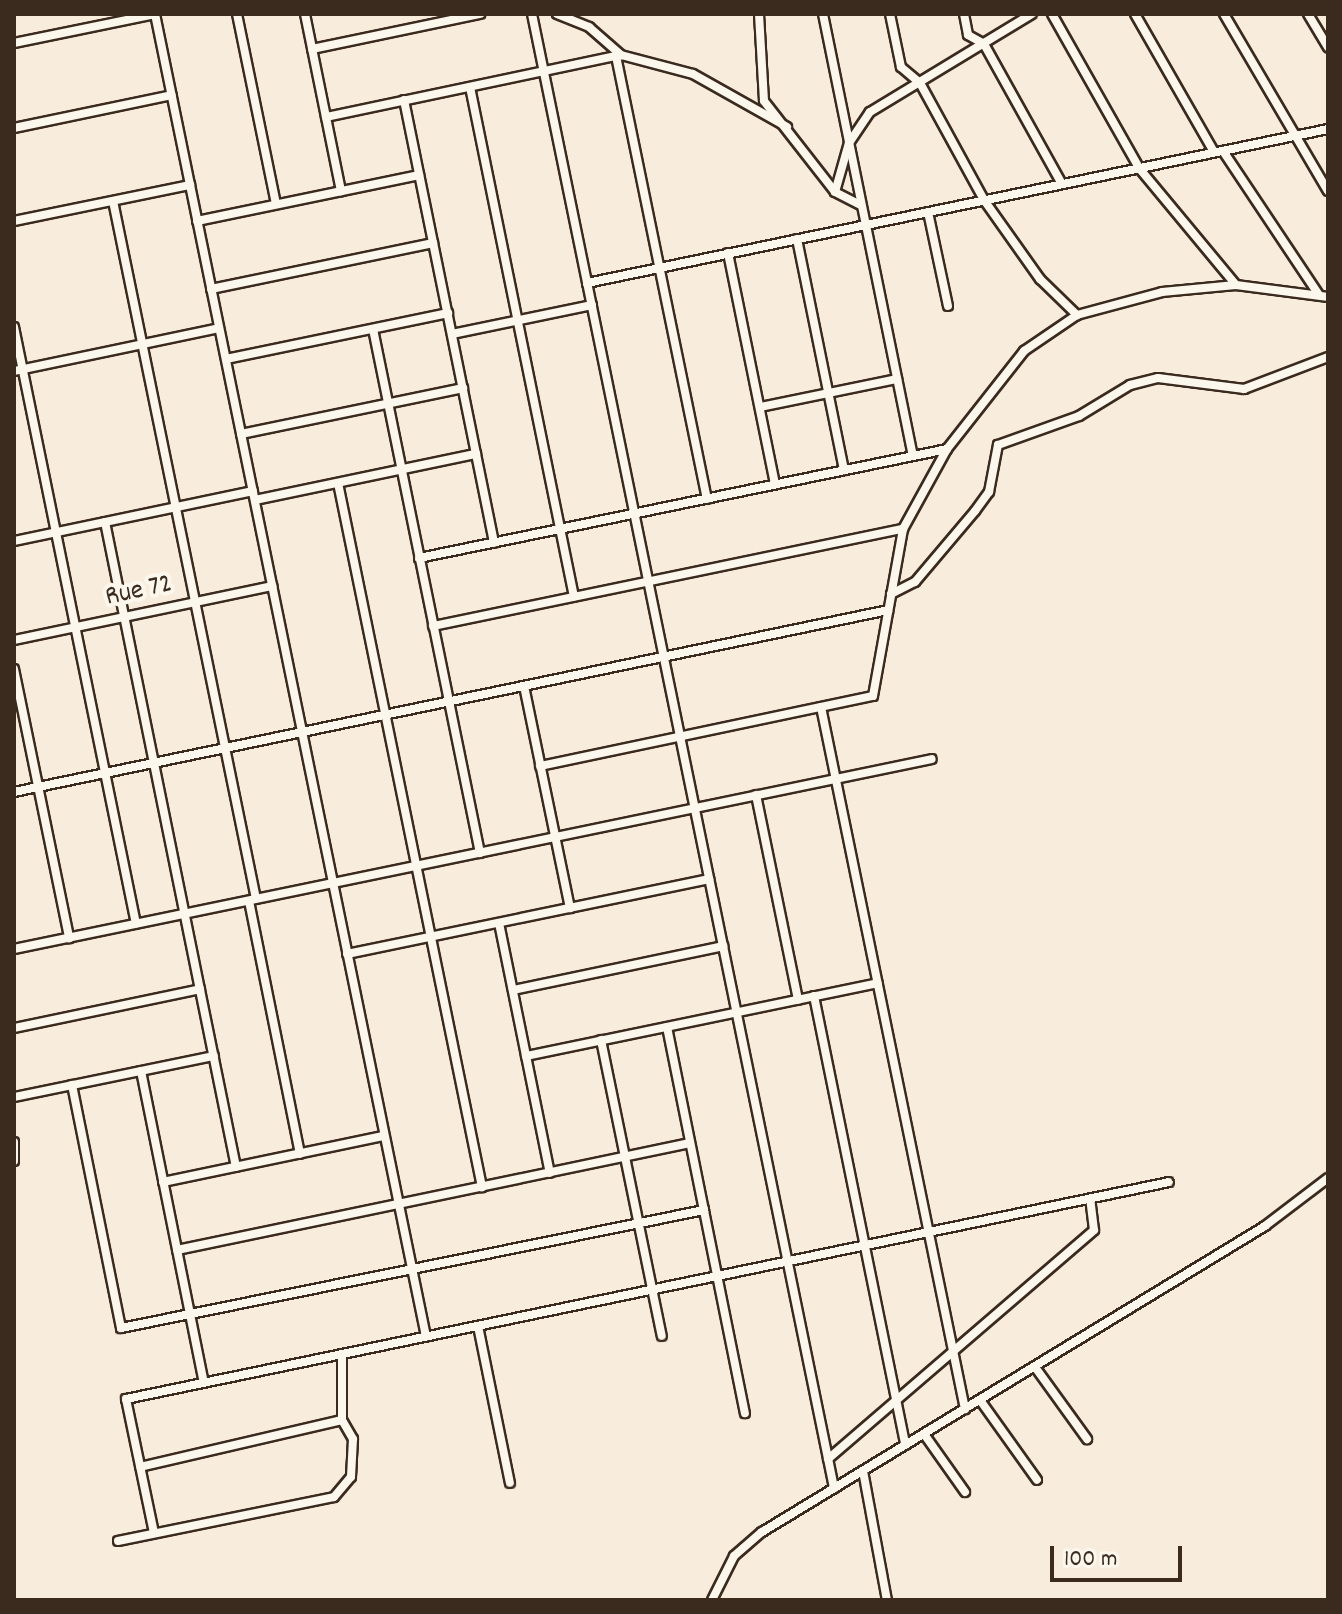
<!DOCTYPE html>
<style>
body{margin:0}
#map{position:relative;width:1342px;height:1614px;overflow:hidden;background:#f8ecdc;font-family:Dekko,sans-serif}
div>[style]{position:absolute}
.roads{filter:drop-shadow(2px 0 #3b2a1e) drop-shadow(-2px 0 #3b2a1e) drop-shadow(0 2px #3b2a1e) drop-shadow(0 -2px #3b2a1e)}
.street>*{height:8px;margin:-4px;padding:0 4px;transform-origin:4px;border-radius:4px;background:#fbf7ec}
span{translate:-50% -50%;white-space:nowrap;text-align:center;line-height:1.15;-webkit-text-stroke:8px #fbf7ec;paint-order:stroke}
.street-label{font-size:28px;color:#3b2a1e}
.frame{position:absolute;inset:0;border:16px solid #3b2a1e;pointer-events:none}
.scale{position:absolute;left:1050px;top:1546px;width:132px;height:36px;box-sizing:border-box;border:4px solid #3b2a1e;border-top:0;padding-left:10px;font-size:24px;line-height:28px;white-space:nowrap;color:#3b2a1e;-webkit-text-stroke:6px #fbf7ec;paint-order:stroke}
</style>
<div id="map">
<div class="roads">
<div class="street">
<i style="left:155px;top:14px;width:1350px;rotate:78.42deg"></i>
<i style="left:237px;top:14px;width:194px;rotate:78.4deg"></i>
<i style="left:305px;top:14px;width:181px;rotate:78.5deg"></i>
<i style="left:532px;top:14px;width:1505px;rotate:78.42deg"></i>
<i style="left:557px;top:14px;width:35px;rotate:22deg"></i>
<i style="left:589px;top:27px;width:43px;rotate:41.2deg"></i>
<i style="left:621px;top:55px;width:74px;rotate:14.8deg"></i>
<i style="left:693px;top:74px;width:108px;rotate:29.4deg"></i>
<i style="left:759px;top:14px;width:87px;rotate:86.7deg"></i>
<i style="left:764px;top:101px;width:115px;rotate:52deg"></i>
<i style="left:835px;top:192px;width:28px;rotate:27deg"></i>
<i style="left:823px;top:14px;width:451px;rotate:78.5deg"></i>
<i style="left:890px;top:14px;width:54px;rotate:78.3deg"></i>
<i style="left:901px;top:67px;width:25px;rotate:40deg"></i>
<i style="left:920px;top:83px;width:133px;rotate:61.3deg"></i>
<i style="left:984px;top:200px;width:97px;rotate:54.7deg"></i>
<i style="left:1040px;top:279px;width:52px;rotate:44.2deg"></i>
<i style="left:964px;top:14px;width:21px;rotate:79deg"></i>
<i style="left:968px;top:35px;width:18px;rotate:29deg"></i>
<i style="left:984px;top:44px;width:160px;rotate:60.9deg"></i>
<i style="left:1052px;top:14px;width:177px;rotate:60.5deg"></i>
<i style="left:1139px;top:168px;width:152px;rotate:50.3deg"></i>
<i style="left:1135px;top:14px;width:159px;rotate:60.2deg"></i>
<i style="left:1224px;top:14px;width:205px;rotate:59.6deg"></i>
<i style="left:1308px;top:14px;width:39px;rotate:59deg"></i>
<i style="left:14px;top:43px;width:144px;rotate:-11.6deg"></i>
<i style="left:312px;top:49px;width:172px;rotate:-11.8deg"></i>
<i style="left:470px;top:87px;width:520px;rotate:78.47deg"></i>
<i style="left:404px;top:100px;width:452px;rotate:78.5deg"></i>
<i style="left:326px;top:117px;width:296px;rotate:-11.9deg"></i>
<i style="left:616px;top:56px;width:452px;rotate:78.4deg"></i>
<i style="left:14px;top:128px;width:161px;rotate:-11.8deg"></i>
<i style="left:1223px;top:151px;width:173px;rotate:56.3deg"></i>
<i style="left:835px;top:192px;width:51px;rotate:-74.1deg"></i>
<i style="left:849px;top:143px;width:37px;rotate:-56deg"></i>
<i style="left:870px;top:112px;width:189px;rotate:-31.2deg"></i>
<i style="left:113px;top:201px;width:712px;rotate:78.42deg"></i>
<i style="left:928px;top:212px;width:96px;rotate:78deg"></i>
<i style="left:14px;top:221px;width:180px;rotate:-11.6deg"></i>
<i style="left:197px;top:221px;width:227px;rotate:-11.7deg"></i>
<i style="left:797px;top:239px;width:236px;rotate:78.5deg"></i>
<i style="left:728px;top:253px;width:236px;rotate:78.5deg"></i>
<i style="left:587px;top:283px;width:757px;rotate:-11.74deg"></i>
<i style="left:211px;top:289px;width:227px;rotate:-11.7deg"></i>
<i style="left:14px;top:327px;width:609px;rotate:78.45deg"></i>
<i style="left:373px;top:329px;width:535px;rotate:78.46deg"></i>
<i style="left:452px;top:334px;width:143px;rotate:-11.7deg"></i>
<i style="left:226px;top:359px;width:227px;rotate:-11.7deg"></i>
<i style="left:14px;top:371px;width:209px;rotate:-11.8deg"></i>
<i style="left:760px;top:407px;width:140px;rotate:-11.6deg"></i>
<i style="left:241px;top:434px;width:227px;rotate:-11.7deg"></i>
<i style="left:338px;top:483px;width:719px;rotate:78.44deg"></i>
<i style="left:255px;top:500px;width:226px;rotate:-11.8deg"></i>
<i style="left:105px;top:522px;width:658px;rotate:78.52deg"></i>
<i style="left:14px;top:541px;width:244px;rotate:-11.8deg"></i>
<i style="left:419px;top:558px;width:539px;rotate:-11.66deg"></i>
<i style="left:891px;top:594px;width:27px;rotate:-27deg"></i>
<i style="left:915px;top:582px;width:93px;rotate:-49.8deg"></i>
<i style="left:975px;top:511px;width:24px;rotate:-54deg"></i>
<i style="left:989px;top:492px;width:48px;rotate:-79.2deg"></i>
<i style="left:998px;top:445px;width:86px;rotate:-19.7deg"></i>
<i style="left:1079px;top:416px;width:60px;rotate:-31.3deg"></i>
<i style="left:1130px;top:385px;width:29px;rotate:-14deg"></i>
<i style="left:1158px;top:378px;width:87px;rotate:7.3deg"></i>
<i style="left:1244px;top:389px;width:90px;rotate:-20.9deg"></i>
<i style="left:433px;top:626px;width:480px;rotate:-11.7deg"></i>
<i style="left:14px;top:640px;width:264px;rotate:-11.8deg"></i>
<i style="left:14px;top:669px;width:275px;rotate:78.4deg"></i>
<i style="left:524px;top:686px;width:227px;rotate:78.3deg"></i>
<i style="left:821px;top:707px;width:717px;rotate:78.41deg"></i>
<i style="left:540px;top:766px;width:340px;rotate:-11.9deg"></i>
<i style="left:873px;top:696px;width:170px;rotate:-79.8deg"></i>
<i style="left:903px;top:529px;width:91px;rotate:-61.2deg"></i>
<i style="left:947px;top:449px;width:125px;rotate:-51.8deg"></i>
<i style="left:1024px;top:351px;width:64px;rotate:-34.2deg"></i>
<i style="left:1077px;top:315px;width:88px;rotate:-15.1deg"></i>
<i style="left:1162px;top:292px;width:74px;rotate:-5.4deg"></i>
<i style="left:1236px;top:285px;width:93px;rotate:7.4deg"></i>
<i style="left:14px;top:792px;width:893px;rotate:-11.76deg"></i>
<i style="left:756px;top:795px;width:209px;rotate:78.4deg"></i>
<i style="left:249px;top:901px;width:258px;rotate:78.6deg"></i>
<i style="left:499px;top:923px;width:255px;rotate:78.5deg"></i>
<i style="left:14px;top:949px;width:937px;rotate:-11.69deg"></i>
<i style="left:347px;top:954px;width:370px;rotate:-11.7deg"></i>
<i style="left:513px;top:990px;width:215px;rotate:-11.8deg"></i>
<i style="left:814px;top:996px;width:458px;rotate:78.5deg"></i>
<i style="left:667px;top:1027px;width:394px;rotate:78.6deg"></i>
<i style="left:14px;top:1028px;width:190px;rotate:-11.8deg"></i>
<i style="left:601px;top:1040px;width:302px;rotate:78.4deg"></i>
<i style="left:526px;top:1056px;width:359px;rotate:-11.7deg"></i>
<i style="left:141px;top:1071px;width:318px;rotate:78.6deg"></i>
<i style="left:72px;top:1085px;width:248px;rotate:78.6deg"></i>
<i style="left:121px;top:1328px;width:595px;rotate:-11.44deg"></i>
<i style="left:14px;top:1097px;width:204px;rotate:-11.6deg"></i>
<i style="left:14px;top:1142px;width:19px;rotate:90deg"></i>
<i style="left:163px;top:1182px;width:226px;rotate:-11.8deg"></i>
<i style="left:177px;top:1250px;width:524px;rotate:-11.78deg"></i>
<i style="left:478px;top:1326px;width:160px;rotate:78.5deg"></i>
<i style="left:342px;top:1354px;width:66px;rotate:90deg"></i>
<i style="left:1035px;top:1367px;width:89px;rotate:54.2deg"></i>
<i style="left:980px;top:1400px;width:98px;rotate:54.5deg"></i>
<i style="left:924px;top:1434px;width:71px;rotate:54.7deg"></i>
<i style="left:828px;top:1459px;width:351px;rotate:-40.7deg"></i>
<i style="left:1094px;top:1230px;width:31px;rotate:-97deg"></i>
<i style="left:863px;top:1471px;width:131px;rotate:79.5deg"></i>
<i style="left:154px;top:1533px;width:137px;rotate:-101.8deg"></i>
<i style="left:126px;top:1399px;width:1065px;rotate:-11.75deg"></i>
<i style="left:118px;top:1541px;width:220px;rotate:-11.5deg"></i>
<i style="left:334px;top:1497px;width:26px;rotate:-50deg"></i>
<i style="left:351px;top:1477px;width:38px;rotate:-87deg"></i>
<i style="left:353px;top:1439px;width:22px;rotate:-120deg"></i>
<i style="left:342px;top:1420px;width:207px;rotate:166.9deg"></i>
<i style="left:712px;top:1600px;width:49px;rotate:-63.4deg"></i>
<i style="left:734px;top:1556px;width:37px;rotate:-41deg"></i>
<i style="left:762px;top:1532px;width:589px;rotate:-31.31deg"></i>
<i style="left:1265px;top:1226px;width:79px;rotate:-37.3deg"></i>
</div>
</div>
<div class="street-label">
<span style="left:139px;top:592px;rotate:-12deg">Rue 72</span>
</div>
<div class="frame"></div>
<div class="scale">100 m</div>
</div>
